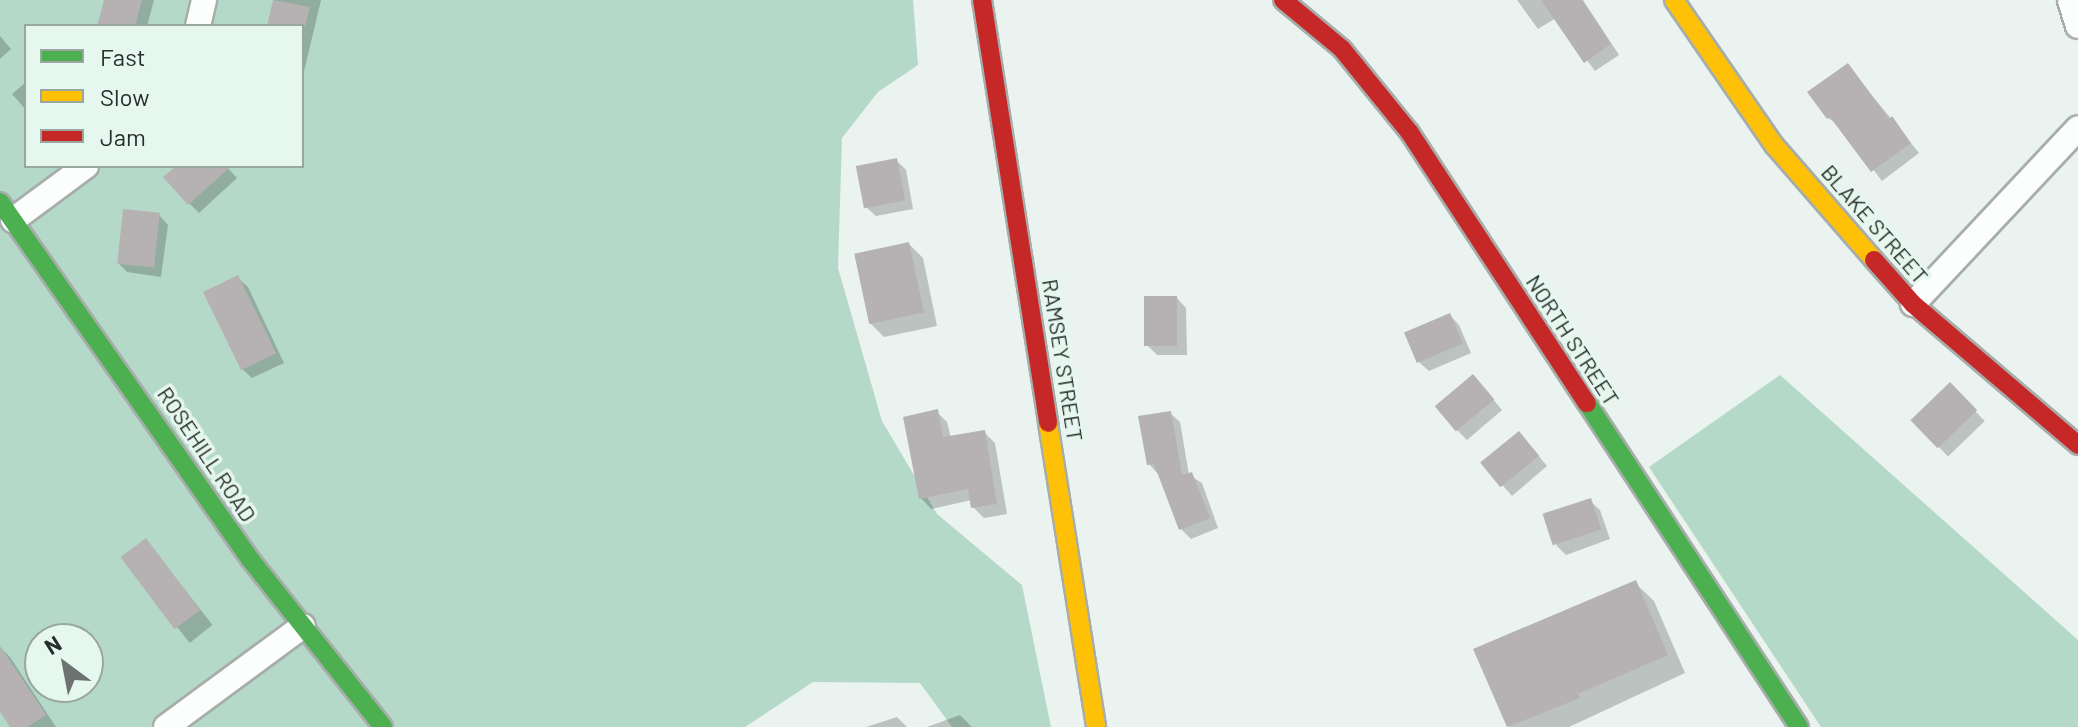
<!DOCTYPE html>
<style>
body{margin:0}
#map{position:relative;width:2078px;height:727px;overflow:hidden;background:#eaf3ef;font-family:Barlow,sans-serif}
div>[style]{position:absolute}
.forest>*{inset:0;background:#b5d9c9}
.shadow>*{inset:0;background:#0003;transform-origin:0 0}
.building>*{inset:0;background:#b6b2b4;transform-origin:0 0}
.roads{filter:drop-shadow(2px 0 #a6adaa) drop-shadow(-2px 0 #a6adaa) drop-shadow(0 2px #a6adaa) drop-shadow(0 -2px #a6adaa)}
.street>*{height:24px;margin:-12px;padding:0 12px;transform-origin:12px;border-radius:12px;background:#fcfdfd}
.fast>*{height:18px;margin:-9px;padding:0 9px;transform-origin:9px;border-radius:9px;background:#4caf50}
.slow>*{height:18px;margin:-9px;padding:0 9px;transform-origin:9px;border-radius:9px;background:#ffc107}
.jam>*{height:18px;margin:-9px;padding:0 9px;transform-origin:9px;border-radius:9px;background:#c62828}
span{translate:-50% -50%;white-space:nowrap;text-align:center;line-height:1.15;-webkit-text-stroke:7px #e6f7ef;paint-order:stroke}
.street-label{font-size:22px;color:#272d2a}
.legend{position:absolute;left:24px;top:24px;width:280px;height:144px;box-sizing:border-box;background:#e6f7ef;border:2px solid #9aa6a0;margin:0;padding:10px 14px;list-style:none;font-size:24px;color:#272d2a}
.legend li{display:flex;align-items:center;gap:16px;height:40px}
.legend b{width:40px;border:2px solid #9aa6a0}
.north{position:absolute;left:24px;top:623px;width:80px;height:80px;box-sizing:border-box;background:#e6f7ef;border:2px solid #9aa6a0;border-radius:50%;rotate:328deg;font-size:22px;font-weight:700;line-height:32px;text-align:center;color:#272d2a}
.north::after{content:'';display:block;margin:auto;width:28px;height:36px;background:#6b726f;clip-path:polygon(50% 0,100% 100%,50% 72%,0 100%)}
</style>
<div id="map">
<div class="forest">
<i style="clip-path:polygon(evenodd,0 0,913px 0,918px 65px,878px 92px,842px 138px,838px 268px,882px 421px,937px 514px,1022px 585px,1051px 727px,952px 727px,920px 683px,813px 682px,745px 727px,0 727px,0 0,26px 26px,302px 26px,302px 166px,26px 166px,26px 26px,0 0,40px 639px,88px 639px,88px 687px,40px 687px,40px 639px)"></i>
<i style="clip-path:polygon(1780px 375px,2078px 640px,2078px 727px,1821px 727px,1649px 467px)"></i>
</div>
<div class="shadow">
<i style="clip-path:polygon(106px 0,154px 0,147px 26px,103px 26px)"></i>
<i style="clip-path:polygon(274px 0,321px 0,302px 80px,302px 26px,268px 26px)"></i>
<i style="clip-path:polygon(1517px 0,1583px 0,1619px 55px,1595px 71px,1556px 18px,1538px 29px)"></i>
<i style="clip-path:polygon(0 36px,11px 49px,0 59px)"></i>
<i style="clip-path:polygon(1848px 66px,1919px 153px,1882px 181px,1840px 126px,1828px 118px)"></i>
<i style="clip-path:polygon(26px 82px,26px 110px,12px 94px)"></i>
<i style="clip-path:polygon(896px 160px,906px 170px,913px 209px,876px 216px,866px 207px)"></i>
<i style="clip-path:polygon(179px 166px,226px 166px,237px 178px,199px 213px,189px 203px)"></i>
<i style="clip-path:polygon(159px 215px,168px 225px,161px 277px,127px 272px,118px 263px)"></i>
<i style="clip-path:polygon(909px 244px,923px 258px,937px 326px,884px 337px,870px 323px)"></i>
<i style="clip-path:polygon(238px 278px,248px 287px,284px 363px,252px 378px,242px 369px)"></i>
<i style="clip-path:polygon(1177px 298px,1186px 308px,1187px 355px,1157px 355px,1147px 345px)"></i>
<i style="clip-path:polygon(1450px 315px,1459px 325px,1471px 353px,1429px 371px,1419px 362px)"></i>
<i style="left:1950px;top:385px;width:50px;height:51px;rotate:46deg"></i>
<i style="clip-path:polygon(1482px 386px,1502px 410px,1467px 440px,1457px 430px)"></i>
<i style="clip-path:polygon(937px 412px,947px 422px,951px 438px,985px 433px,995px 443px,1007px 514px,984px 518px,973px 507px,972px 500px,931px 509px,921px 498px)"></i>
<i style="clip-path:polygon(1170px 413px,1180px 422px,1189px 475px,1202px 483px,1218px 528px,1191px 539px,1181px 529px,1158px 474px,1149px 464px)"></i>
<i style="clip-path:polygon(1528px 443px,1547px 466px,1512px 496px,1483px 463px)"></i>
<i style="clip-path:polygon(1590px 501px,1600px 510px,1610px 539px,1566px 555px,1556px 545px)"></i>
<i style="left:146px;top:540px;width:108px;height:29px;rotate:52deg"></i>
<i style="clip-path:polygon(1635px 583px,1654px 601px,1685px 673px,1569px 727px,1509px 727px,1476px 650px)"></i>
<i style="clip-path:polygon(0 647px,10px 657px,56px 727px,13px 727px,0 708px)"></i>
<i style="clip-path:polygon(960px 715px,972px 727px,927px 727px)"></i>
<i style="clip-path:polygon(897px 717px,907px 727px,866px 727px)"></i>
</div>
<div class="building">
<i style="clip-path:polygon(104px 0,142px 0,135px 26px,97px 26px)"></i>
<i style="clip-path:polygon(273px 0,310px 7px,305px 26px,267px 26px)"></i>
<i style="clip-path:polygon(1541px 0,1582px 0,1611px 44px,1584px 63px)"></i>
<i style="clip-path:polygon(1848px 63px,1889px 119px,1892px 116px,1911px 143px,1871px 172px,1830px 117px,1827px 119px,1807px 92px)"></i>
<i style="left:897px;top:158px;width:43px;height:42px;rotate:79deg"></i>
<i style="clip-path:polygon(176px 166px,231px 166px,188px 205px,163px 177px)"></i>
<i style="left:123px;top:209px;width:37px;height:55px;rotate:6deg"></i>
<i style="left:909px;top:242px;width:72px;height:56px;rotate:78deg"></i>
<i style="left:238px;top:275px;width:87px;height:39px;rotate:64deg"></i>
<i style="left:1144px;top:296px;width:33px;height:50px"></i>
<i style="left:1450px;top:313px;width:33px;height:50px;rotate:67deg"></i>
<i style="left:1473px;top:374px;width:33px;height:50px;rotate:50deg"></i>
<i style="left:1950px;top:382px;width:39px;height:55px;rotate:46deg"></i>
<i style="clip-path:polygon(938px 409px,943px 437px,985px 430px,997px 504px,971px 508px,968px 489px,919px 499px,903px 417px)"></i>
<i style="clip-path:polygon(1171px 411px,1182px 475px,1192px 472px,1210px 518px,1179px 530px,1154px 464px,1147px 465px,1138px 416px)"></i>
<i style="left:1519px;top:431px;width:32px;height:50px;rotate:51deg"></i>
<i style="left:1591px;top:498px;width:33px;height:51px;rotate:72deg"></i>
<i style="left:146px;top:538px;width:90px;height:32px;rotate:53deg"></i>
<i style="clip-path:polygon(1636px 580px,1668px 655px,1578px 694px,1580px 698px,1507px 727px,1473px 649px)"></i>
<i style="clip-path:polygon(0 646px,46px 715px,27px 727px,10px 727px,0 712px)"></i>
</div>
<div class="roads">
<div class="street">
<i style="left:2070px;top:0;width:27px;rotate:73deg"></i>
<i style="left:198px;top:26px;width:27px;rotate:-77deg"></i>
<i style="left:13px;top:220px;width:91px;rotate:-36.5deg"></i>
<i style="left:1913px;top:304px;width:241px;rotate:-46.8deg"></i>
<i style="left:166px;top:727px;width:170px;rotate:-36.4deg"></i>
</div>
<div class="fast">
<i style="left:0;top:202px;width:436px;rotate:55deg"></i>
<i style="left:250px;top:559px;width:214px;rotate:51.6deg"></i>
<i style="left:1587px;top:403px;width:387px;rotate:56.8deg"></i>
</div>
<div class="slow">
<i style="left:1674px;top:0;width:176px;rotate:55.4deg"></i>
<i style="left:1774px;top:145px;width:152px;rotate:49deg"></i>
<i style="left:1048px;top:423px;width:308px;rotate:81deg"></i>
</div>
<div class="jam">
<i style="left:982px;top:0;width:428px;rotate:81.1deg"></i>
<i style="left:1283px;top:0;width:77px;rotate:39.7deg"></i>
<i style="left:1342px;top:49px;width:108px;rotate:51deg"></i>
<i style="left:1410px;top:133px;width:323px;rotate:56.8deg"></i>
<i style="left:1874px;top:260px;width:59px;rotate:48.4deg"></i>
<i style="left:1913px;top:304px;width:217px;rotate:40.5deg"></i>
</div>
</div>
<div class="street-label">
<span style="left:1875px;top:224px;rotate:49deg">BLAKE STREET</span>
<span style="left:1573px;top:340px;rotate:57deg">NORTH STREET</span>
<span style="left:1063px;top:360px;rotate:81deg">RAMSEY STREET</span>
<span style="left:207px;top:454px;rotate:56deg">ROSEHILL ROAD</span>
</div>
<ul class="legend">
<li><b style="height:10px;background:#4caf50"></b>Fast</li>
<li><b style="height:10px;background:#ffc107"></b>Slow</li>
<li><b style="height:10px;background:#c62828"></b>Jam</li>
</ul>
<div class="north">N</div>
</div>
